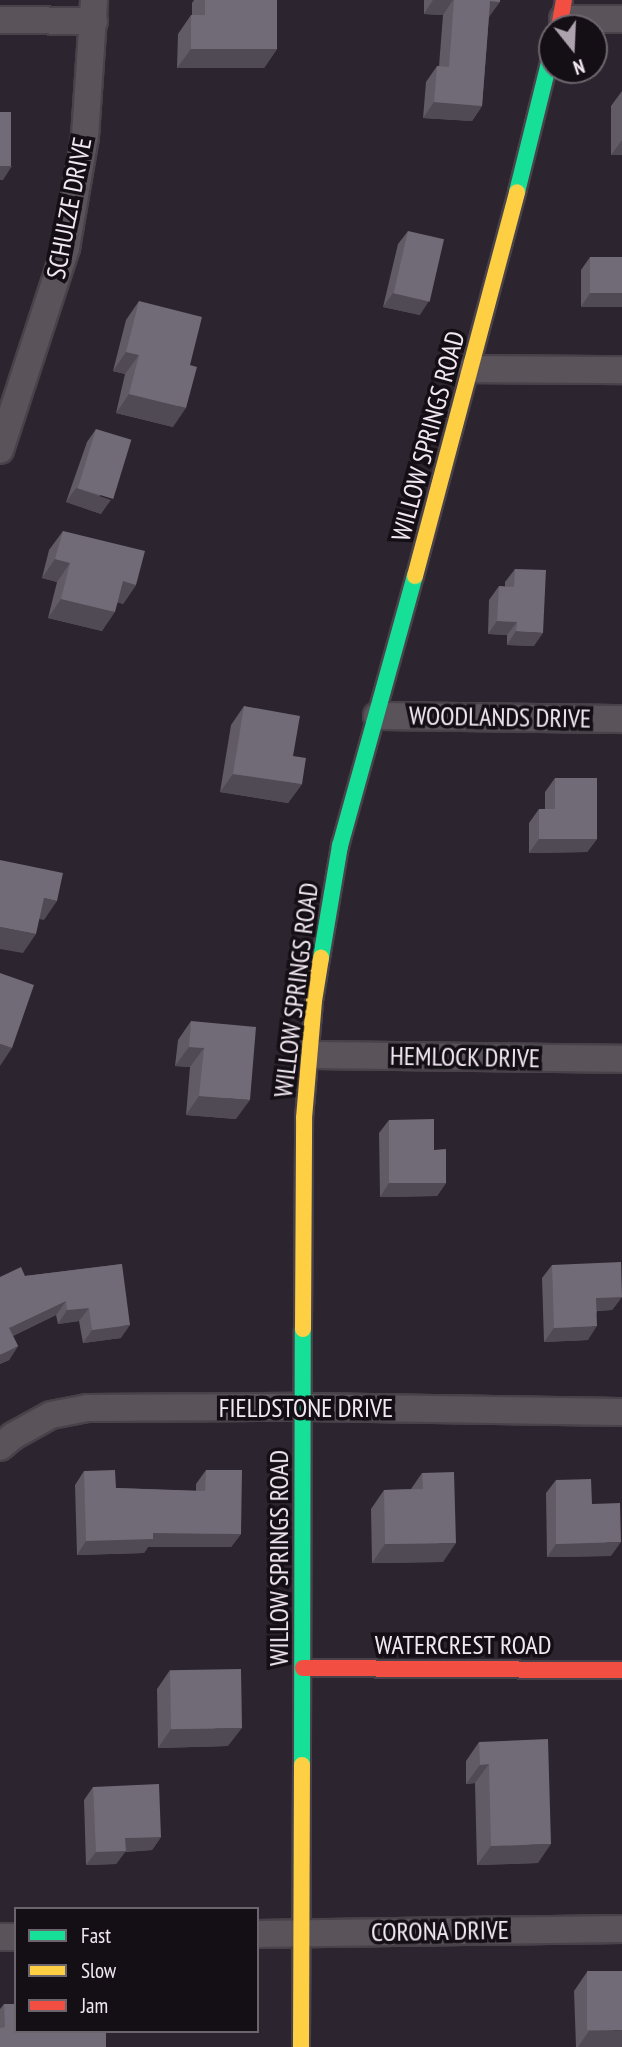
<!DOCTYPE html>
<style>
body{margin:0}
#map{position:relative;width:622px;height:2047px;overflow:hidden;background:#2c242e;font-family:"PT Sans Narrow",sans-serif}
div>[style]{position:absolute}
.roads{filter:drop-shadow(2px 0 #49424a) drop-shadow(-2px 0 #49424a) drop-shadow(0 2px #49424a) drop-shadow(0 -2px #49424a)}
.street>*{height:26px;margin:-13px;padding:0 13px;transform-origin:13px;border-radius:13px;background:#5a545a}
.fast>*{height:16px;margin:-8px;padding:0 8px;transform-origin:8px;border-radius:8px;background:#16e098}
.slow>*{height:16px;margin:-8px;padding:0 8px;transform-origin:8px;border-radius:8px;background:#ffcf43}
.jam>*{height:16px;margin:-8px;padding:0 8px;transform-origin:8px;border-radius:8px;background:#f24e42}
.wall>*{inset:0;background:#615b66}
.shaded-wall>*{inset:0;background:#4f4a53}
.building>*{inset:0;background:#716a77;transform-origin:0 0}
span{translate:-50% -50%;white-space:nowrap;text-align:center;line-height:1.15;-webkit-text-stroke:7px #140e15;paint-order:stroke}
.street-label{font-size:26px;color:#f2e8f3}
.legend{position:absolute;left:14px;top:1907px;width:245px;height:126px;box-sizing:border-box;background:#140e15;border:2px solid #6d656e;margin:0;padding:9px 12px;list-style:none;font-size:21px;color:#f2e8f3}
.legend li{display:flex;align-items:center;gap:14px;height:35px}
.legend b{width:35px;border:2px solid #6d656e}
.north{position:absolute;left:538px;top:14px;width:70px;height:70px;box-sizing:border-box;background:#140e15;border:2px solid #6d656e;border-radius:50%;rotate:162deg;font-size:19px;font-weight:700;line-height:28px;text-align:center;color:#f2e8f3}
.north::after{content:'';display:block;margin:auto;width:24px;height:32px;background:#ada3ae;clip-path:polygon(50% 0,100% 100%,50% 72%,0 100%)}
</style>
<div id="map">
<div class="roads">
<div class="street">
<i style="left:563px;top:19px;width:59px"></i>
<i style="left:0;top:20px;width:94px;rotate:0.6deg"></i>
<i style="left:472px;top:369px;width:150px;rotate:0.4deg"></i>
<i style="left:0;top:450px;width:213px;rotate:-71.9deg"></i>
<i style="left:66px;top:248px;width:113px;rotate:-80.3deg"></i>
<i style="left:85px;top:137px;width:137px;rotate:-86.2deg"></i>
<i style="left:377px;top:716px;width:245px;rotate:0.7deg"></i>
<i style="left:308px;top:1055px;width:314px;rotate:0.7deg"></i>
<i style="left:0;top:1447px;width:17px;rotate:-40deg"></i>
<i style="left:13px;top:1436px;width:43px;rotate:-28.9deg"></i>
<i style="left:51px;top:1415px;width:37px;rotate:-11deg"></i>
<i style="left:87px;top:1408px;width:218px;rotate:-0.3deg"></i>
<i style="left:305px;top:1407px;width:317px;rotate:0.9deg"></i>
<i style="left:257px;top:1934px;width:365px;rotate:-0.8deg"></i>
<i style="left:0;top:1937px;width:16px"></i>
</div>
<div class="fast">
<i style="left:517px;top:192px;width:145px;rotate:-76.1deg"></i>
<i style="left:321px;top:958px;width:114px;rotate:-80.4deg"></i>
<i style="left:340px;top:846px;width:280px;rotate:-74.5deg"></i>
<i style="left:302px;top:1765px;width:436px;rotate:-89.9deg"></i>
</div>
<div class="slow">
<i style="left:415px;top:576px;width:397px;rotate:-75.1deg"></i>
<i style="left:303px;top:1329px;width:211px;rotate:-89.7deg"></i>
<i style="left:304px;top:1118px;width:117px;rotate:-85.1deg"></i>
<i style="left:314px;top:1001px;width:44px;rotate:-80.8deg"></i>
<i style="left:301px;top:2047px;width:282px;rotate:-89.8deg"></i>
</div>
<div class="jam">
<i style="left:559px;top:28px;width:28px;rotate:-80deg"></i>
<i style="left:303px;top:1668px;width:319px;rotate:0.4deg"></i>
</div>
</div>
<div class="wall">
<i style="clip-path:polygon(194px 0,277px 0,277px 49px,264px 68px,177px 68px,178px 34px,191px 15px,192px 15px,192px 3px)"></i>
<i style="clip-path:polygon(424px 0,500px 0,489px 17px,482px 106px,472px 121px,423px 118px,426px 82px,437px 66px,439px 66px,443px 15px,424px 14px)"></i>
<i style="clip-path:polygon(622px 91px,622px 155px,611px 155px,611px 106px)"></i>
<i style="clip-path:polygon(408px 231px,420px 315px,383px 307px,398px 244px)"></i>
<i style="clip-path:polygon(590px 257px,622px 257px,581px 307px,581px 270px)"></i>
<i style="clip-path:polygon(139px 301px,190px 365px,173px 427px,116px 413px,125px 374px,113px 371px,126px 320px)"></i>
<i style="clip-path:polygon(96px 429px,101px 514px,66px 502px,87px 442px)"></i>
<i style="clip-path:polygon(63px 531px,136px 585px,123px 604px,118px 602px,102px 631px,48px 618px,57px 582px,42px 578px,49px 550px)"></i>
<i style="clip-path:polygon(515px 569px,534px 646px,507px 645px,507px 635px,488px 634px,489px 600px,499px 586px,505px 587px,505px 582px)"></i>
<i style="clip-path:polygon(244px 706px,293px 756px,302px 784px,288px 803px,220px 792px,231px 725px)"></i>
<i style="clip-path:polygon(555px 778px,597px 839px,587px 852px,529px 853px,529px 823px,539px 809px,545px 809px,545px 792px)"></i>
<i style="clip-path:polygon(191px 1021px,236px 1119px,186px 1115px,190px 1067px,175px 1066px,178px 1040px)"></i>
<i style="clip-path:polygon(389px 1120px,434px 1150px,446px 1183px,437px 1196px,380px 1197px,379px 1133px)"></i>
<i style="clip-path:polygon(122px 1264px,121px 1338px,83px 1343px,79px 1321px,58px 1324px,56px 1315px,13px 1336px,18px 1346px,9px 1360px,0 1364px,25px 1276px)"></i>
<i style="clip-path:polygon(552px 1265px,622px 1297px,612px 1310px,597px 1311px,588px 1340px,544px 1342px,542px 1278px)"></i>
<i style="clip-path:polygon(206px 1470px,241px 1534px,231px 1547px,148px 1547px,144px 1553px,77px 1555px,75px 1485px,84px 1471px,116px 1488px,196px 1491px,196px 1484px)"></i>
<i style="clip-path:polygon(422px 1473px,443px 1562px,372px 1563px,371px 1509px,384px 1490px,411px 1489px)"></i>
<i style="clip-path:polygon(556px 1480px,592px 1504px,611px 1556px,547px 1557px,546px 1493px)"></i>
<i style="clip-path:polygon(170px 1670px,228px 1746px,158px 1748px,157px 1689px)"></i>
<i style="clip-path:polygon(479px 1742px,538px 1863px,477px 1865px,475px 1783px,466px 1784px,466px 1761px)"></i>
<i style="clip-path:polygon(93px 1787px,161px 1837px,152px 1850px,125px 1852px,116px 1864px,86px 1865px,84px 1800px)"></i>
<i style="clip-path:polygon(587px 1972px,622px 2047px,576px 2047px,574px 1991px)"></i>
<i style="clip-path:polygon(4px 2004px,106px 2047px,0 2047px,0 2009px)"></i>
</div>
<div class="shaded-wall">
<i style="clip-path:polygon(433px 0,453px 0,443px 15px,424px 14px)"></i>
<i style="clip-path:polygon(490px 1px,500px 2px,489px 17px)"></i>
<i style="clip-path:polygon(191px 49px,277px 49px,264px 68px,177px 68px)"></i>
<i style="clip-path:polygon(434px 102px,482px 106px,472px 121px,423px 118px)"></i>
<i style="clip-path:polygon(622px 140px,622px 155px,611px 155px)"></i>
<i style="clip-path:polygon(0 166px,12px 166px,3px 180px,0 180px)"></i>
<i style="clip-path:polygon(393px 293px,429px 301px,420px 315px,383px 307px)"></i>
<i style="clip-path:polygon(590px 293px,622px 293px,622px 307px,581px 307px)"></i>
<i style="clip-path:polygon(126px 352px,139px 355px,125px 374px,113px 371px)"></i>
<i style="clip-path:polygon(129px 394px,186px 408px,173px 427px,116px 413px)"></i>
<i style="clip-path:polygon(76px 488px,111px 500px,101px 514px,66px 502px)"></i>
<i style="clip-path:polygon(55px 559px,70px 563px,57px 582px,42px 578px)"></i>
<i style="clip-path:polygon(123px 581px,136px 585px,123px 604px,110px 600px)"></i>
<i style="clip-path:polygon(61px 599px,115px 612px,102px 631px,48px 618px)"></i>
<i style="clip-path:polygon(497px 621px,517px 622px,507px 635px,488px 634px)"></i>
<i style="clip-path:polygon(516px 631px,543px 633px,534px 646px,507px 645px)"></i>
<i style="clip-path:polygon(233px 774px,302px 784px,288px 803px,220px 792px)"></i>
<i style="clip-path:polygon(539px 839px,597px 839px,587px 852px,529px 853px)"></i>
<i style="clip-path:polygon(44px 898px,57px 901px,44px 920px,30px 917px)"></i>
<i style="clip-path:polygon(0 927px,36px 934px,23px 953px,0 949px)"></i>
<i style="clip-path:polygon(0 1044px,12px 1048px,0 1066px)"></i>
<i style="clip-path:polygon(189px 1047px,204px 1048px,190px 1067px,175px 1066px)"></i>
<i style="clip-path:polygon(199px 1096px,250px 1100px,236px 1119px,186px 1115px)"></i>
<i style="clip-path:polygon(389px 1183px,446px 1183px,437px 1196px,380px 1197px)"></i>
<i style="clip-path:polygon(622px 1297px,612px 1310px,587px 1311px,596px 1298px)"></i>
<i style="clip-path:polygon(66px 1301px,56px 1315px,0 1342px,9px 1328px)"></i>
<i style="clip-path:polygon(89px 1308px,79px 1321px,58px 1324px,67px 1310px)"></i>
<i style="clip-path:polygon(130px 1325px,121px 1338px,83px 1343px,92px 1330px)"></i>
<i style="clip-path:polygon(597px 1326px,588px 1340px,544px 1342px,554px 1328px)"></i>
<i style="clip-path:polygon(18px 1346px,9px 1360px,0 1364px,0 1355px)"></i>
<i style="clip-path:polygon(153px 1533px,241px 1534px,231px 1547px,148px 1547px,144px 1553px,77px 1555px,86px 1541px)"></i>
<i style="clip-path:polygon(621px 1542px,611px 1556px,547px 1557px,556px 1544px)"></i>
<i style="clip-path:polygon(456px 1543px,443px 1562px,372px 1563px,385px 1544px)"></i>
<i style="clip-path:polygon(242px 1728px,228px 1746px,158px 1748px,171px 1729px)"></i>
<i style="clip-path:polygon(489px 1764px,475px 1783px,466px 1784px,480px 1765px)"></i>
<i style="clip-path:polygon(161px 1837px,152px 1850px,125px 1852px,116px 1864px,86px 1865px,96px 1852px,125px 1838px)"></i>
<i style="clip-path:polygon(551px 1844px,538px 1863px,477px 1865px,491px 1846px)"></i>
<i style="clip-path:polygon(622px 2030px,622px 2047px,578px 2047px,589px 2031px)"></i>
</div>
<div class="building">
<i style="clip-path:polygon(205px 0,277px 0,277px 49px,191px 49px,191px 15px,205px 15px)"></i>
<i style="clip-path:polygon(454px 0,500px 0,500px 2px,490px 1px,482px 106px,434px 102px,437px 66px,449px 67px)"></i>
<i style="left:0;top:112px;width:11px;height:54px"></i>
<i style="left:408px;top:231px;width:37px;height:64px;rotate:13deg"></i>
<i style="left:590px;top:257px;width:32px;height:36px"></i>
<i style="clip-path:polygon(139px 301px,202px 317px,190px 365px,197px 367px,186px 408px,129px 394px,139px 355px,126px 352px)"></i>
<i style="left:96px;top:429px;width:37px;height:62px;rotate:17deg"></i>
<i style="clip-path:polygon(63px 531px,145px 551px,136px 585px,123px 581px,115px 612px,61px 599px,70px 563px,55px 559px)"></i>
<i style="clip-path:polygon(515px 569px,546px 570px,543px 633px,516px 631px,517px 622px,497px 621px,499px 586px,514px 587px)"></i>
<i style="clip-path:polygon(244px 706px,300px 716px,293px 756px,306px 758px,302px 784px,233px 774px)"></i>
<i style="clip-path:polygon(555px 778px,597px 778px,597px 839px,539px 839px,539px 809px,555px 809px)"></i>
<i style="clip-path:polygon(0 860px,63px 873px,57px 901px,44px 898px,36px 934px,0 927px)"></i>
<i style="clip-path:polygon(0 973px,34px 985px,12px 1048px,0 1044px)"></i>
<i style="clip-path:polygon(191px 1021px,256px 1027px,250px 1100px,199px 1096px,204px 1048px,189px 1047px)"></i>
<i style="clip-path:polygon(434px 1119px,434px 1150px,446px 1149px,446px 1183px,389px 1183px,389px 1120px)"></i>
<i style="clip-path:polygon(621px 1262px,622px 1297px,596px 1298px,597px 1326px,554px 1328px,552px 1265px)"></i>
<i style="clip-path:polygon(122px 1264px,130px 1325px,92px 1330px,89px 1308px,67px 1310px,66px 1301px,9px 1328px,18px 1346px,0 1355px,0 1277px,21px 1267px,25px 1276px)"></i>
<i style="clip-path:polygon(115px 1470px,116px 1488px,205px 1491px,206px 1470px,242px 1470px,241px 1534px,153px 1533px,153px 1539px,86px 1541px,84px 1471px)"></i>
<i style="clip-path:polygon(454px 1472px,456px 1543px,385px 1544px,384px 1490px,423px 1489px,422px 1473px)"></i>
<i style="clip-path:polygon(591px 1479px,592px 1504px,620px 1503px,621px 1542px,556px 1544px,556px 1480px)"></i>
<i style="left:241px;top:1669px;width:59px;height:71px;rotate:89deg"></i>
<i style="clip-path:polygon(548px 1739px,551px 1844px,491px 1846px,489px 1764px,480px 1765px,479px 1742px)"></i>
<i style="clip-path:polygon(159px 1784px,161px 1837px,125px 1838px,126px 1851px,96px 1852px,93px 1787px)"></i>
<i style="left:622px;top:1971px;width:59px;height:35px;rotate:90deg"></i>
<i style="clip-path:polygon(4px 2004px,16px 2004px,16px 2031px,106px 2031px,106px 2047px,0 2047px,0 2028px,5px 2027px)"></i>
</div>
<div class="street-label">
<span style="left:69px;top:208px;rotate:-79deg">SCHULZE DRIVE</span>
<span style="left:428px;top:436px;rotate:-75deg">WILLOW SPRINGS ROAD</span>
<span style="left:500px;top:717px;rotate:1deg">WOODLANDS DRIVE</span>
<span style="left:296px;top:990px;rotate:-83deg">WILLOW SPRINGS ROAD</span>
<span style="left:465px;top:1057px;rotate:1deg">HEMLOCK DRIVE</span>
<span style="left:306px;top:1408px">FIELDSTONE DRIVE</span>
<span style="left:279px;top:1558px;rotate:-90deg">WILLOW SPRINGS ROAD</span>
<span style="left:463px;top:1645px">WATERCREST ROAD</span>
<span style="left:440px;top:1931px;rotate:-1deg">CORONA DRIVE</span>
</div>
<ul class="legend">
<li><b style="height:9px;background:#16e098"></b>Fast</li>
<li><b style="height:9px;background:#ffcf43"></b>Slow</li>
<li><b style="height:9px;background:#f24e42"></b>Jam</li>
</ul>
<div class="north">N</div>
</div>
